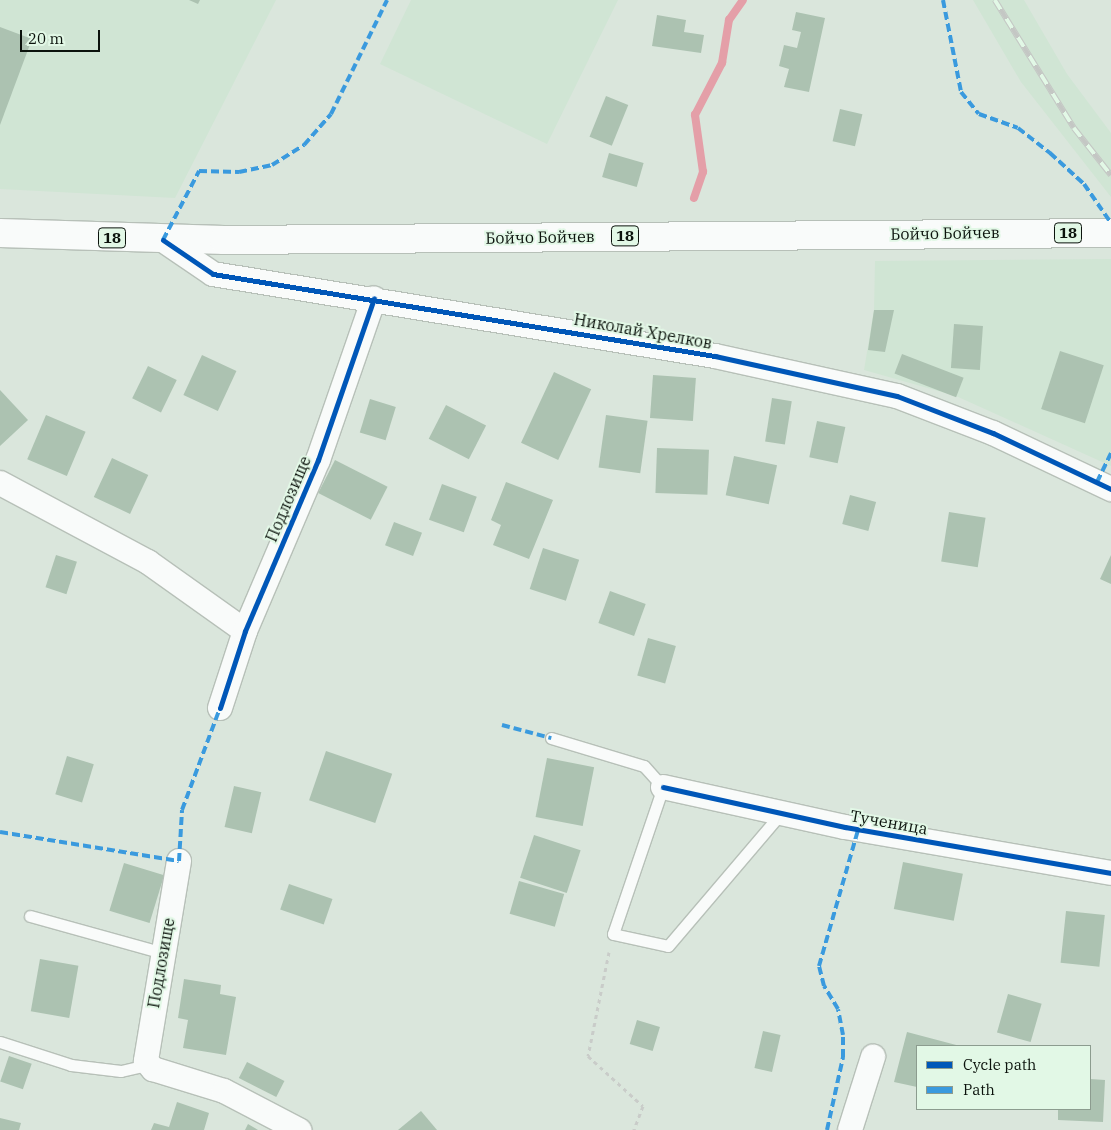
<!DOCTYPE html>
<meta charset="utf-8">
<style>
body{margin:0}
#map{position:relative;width:1111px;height:1130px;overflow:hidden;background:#dae6dc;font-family:"IBM Plex Serif",serif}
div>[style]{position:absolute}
.built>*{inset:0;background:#d0e5d4}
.stream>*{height:8px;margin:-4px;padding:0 4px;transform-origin:4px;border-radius:4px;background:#e49fa8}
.building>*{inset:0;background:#acc2b1;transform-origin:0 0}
.path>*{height:3px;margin-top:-1.5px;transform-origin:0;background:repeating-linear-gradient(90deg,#c9ccc9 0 4px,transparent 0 8px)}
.roads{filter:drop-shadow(1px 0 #b7c0b8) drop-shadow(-1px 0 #b7c0b8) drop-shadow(0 1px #b7c0b8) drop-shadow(0 -1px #b7c0b8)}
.lane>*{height:11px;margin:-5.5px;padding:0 5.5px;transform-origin:5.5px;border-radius:5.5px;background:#f9fbfa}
.street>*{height:24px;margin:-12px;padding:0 12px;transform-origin:12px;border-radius:12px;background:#f9fbfa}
.highway>*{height:28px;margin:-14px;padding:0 14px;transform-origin:14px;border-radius:14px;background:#f9fbfa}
.rail>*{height:5.5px;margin-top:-2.75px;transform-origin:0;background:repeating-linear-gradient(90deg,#e2f8e6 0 11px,#c4c7c4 0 22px);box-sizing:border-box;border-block:1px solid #c4c7c4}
.quiet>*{height:4px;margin-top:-2px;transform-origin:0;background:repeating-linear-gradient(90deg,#3a9ade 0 8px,transparent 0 12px)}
.cycleway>*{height:5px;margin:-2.5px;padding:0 2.5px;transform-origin:2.5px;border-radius:2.5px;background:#0057b8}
span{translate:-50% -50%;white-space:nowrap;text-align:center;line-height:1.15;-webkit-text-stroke:4px #e2f8e6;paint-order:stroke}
.shield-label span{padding:1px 4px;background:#e2f8e6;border:1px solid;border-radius:4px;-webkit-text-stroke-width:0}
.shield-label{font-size:15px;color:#0b120c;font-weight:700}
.street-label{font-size:16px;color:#0b120c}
.legend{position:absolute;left:916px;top:1045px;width:175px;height:65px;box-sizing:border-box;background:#e2f8e6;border:1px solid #8c9c8f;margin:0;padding:6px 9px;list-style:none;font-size:15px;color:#0b120c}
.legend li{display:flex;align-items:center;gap:10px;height:25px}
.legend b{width:25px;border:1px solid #8c9c8f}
.scale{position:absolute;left:20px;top:30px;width:80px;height:22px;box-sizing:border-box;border:2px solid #0b120c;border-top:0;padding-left:6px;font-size:15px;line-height:18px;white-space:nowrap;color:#0b120c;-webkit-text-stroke:4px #e2f8e6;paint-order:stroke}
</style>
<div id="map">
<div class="built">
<i style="clip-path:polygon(0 0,276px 0,175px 198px,0 189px)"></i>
<i style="clip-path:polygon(411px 0,618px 0,547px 144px,380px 64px)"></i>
<i style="clip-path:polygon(973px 0,1024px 0,1067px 74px,1111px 133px,1111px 197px,1021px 82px)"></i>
<i style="clip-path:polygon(1111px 259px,1111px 466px,956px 396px,864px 370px,874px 310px,875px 261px)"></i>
</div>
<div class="stream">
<i style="left:694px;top:198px;width:28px;rotate:-71deg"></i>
<i style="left:703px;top:172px;width:58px;rotate:-98deg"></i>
<i style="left:695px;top:115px;width:59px;rotate:-62.6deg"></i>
<i style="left:722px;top:63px;width:44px;rotate:-80.8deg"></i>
<i style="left:729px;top:20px;width:24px;rotate:-55deg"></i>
</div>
<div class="building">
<i style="clip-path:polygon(189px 0,200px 0,198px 4px)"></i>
<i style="clip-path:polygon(796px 12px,825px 18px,809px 92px,784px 87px,789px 69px,779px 66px,784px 45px,797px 48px,801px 32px,792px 30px)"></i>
<i style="clip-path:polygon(657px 15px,686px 20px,684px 32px,704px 35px,701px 53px,652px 46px)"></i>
<i style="clip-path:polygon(0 27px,32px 39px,0 125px)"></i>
<i style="left:606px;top:96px;width:24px;height:44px;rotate:22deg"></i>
<i style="left:840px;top:109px;width:23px;height:33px;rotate:13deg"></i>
<i style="left:609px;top:153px;width:36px;height:25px;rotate:16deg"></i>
<i style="clip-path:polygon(874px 310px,894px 310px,885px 352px,868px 350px)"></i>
<i style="left:954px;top:324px;width:29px;height:44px;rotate:4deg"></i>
<i style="left:1060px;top:351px;width:46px;height:61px;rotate:18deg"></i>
<i style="left:902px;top:354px;width:66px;height:21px;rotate:21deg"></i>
<i style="left:202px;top:355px;width:38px;height:44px;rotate:25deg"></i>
<i style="left:148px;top:366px;width:32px;height:36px;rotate:26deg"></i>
<i style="left:554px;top:372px;width:41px;height:78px;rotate:25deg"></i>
<i style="left:653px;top:375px;width:43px;height:43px;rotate:4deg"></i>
<i style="clip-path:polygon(0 390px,28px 420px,0 446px)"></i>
<i style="left:772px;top:398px;width:20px;height:44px;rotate:9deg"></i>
<i style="left:370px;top:399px;width:27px;height:35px;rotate:17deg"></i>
<i style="left:446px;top:405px;width:45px;height:38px;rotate:27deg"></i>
<i style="left:46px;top:415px;width:43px;height:48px;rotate:23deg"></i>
<i style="left:606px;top:415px;width:42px;height:53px;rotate:8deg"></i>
<i style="left:817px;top:421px;width:29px;height:37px;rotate:12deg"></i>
<i style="left:657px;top:448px;width:52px;height:45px;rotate:2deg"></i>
<i style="left:734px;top:456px;width:44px;height:40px;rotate:12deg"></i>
<i style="left:112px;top:458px;width:40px;height:43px;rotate:25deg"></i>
<i style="left:335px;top:460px;width:59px;height:37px;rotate:27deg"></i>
<i style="clip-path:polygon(506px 482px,553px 500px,529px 559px,493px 545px,501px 525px,491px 520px)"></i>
<i style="left:442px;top:484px;width:37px;height:38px;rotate:20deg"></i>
<i style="left:850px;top:495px;width:27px;height:30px;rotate:15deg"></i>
<i style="left:949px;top:512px;width:37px;height:50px;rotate:9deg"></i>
<i style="left:394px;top:522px;width:30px;height:25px;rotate:21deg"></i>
<i style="left:543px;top:548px;width:38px;height:43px;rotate:18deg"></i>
<i style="left:56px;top:555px;width:22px;height:34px;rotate:18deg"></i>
<i style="clip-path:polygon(1111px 555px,1111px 584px,1100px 579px)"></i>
<i style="left:610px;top:591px;width:38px;height:34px;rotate:20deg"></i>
<i style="left:648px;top:638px;width:29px;height:39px;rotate:16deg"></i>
<i style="left:326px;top:751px;width:70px;height:52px;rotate:19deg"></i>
<i style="left:67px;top:756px;width:28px;height:40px;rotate:17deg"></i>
<i style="left:547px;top:758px;width:48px;height:60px;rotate:11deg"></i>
<i style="left:234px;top:786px;width:28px;height:42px;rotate:13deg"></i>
<i style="left:534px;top:835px;width:49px;height:45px;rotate:18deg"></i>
<i style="left:903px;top:862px;width:61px;height:48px;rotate:11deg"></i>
<i style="left:124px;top:863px;width:42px;height:50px;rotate:17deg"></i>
<i style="left:519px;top:881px;width:47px;height:34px;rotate:16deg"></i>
<i style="left:289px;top:884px;width:46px;height:27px;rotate:19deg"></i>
<i style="left:1066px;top:911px;width:39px;height:52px;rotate:6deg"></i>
<i style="left:40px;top:959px;width:39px;height:53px;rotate:10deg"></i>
<i style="clip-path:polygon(184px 979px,221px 985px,220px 994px,236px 997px,226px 1055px,183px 1048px,188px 1020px,178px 1018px)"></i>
<i style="left:1008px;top:994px;width:35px;height:40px;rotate:16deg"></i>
<i style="left:637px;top:1020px;width:24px;height:25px;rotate:17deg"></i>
<i style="left:763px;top:1031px;width:18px;height:38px;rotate:13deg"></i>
<i style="clip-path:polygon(907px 1032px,960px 1046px,917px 1046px,917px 1087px,894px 1082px)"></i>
<i style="left:9px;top:1056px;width:24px;height:27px;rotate:19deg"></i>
<i style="left:247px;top:1062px;width:42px;height:18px;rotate:27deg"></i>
<i style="clip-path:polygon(1090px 1079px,1105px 1080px,1103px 1122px,1058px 1120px,1058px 1109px,1090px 1109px)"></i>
<i style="clip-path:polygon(177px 1102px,209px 1113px,204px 1130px,151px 1130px,154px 1123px,169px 1127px)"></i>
<i style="clip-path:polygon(421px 1111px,437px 1130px,398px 1130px)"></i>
<i style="clip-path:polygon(0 1118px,21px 1123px,19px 1130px,0 1130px)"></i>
<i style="clip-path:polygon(248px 1124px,258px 1130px,245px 1130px)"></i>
</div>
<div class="path">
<i style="left:609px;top:952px;width:106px;rotate:101.4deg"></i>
<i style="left:588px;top:1056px;width:74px;rotate:42.3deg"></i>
<i style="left:643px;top:1106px;width:26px;rotate:111deg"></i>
</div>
<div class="roads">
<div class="lane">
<i style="left:551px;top:738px;width:97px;rotate:16.8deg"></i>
<i style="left:644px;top:766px;width:28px;rotate:48deg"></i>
<i style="left:663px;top:787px;width:155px;rotate:108.8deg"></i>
<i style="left:613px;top:934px;width:56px;rotate:12.3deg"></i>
<i style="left:668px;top:946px;width:176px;rotate:-49.6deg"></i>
<i style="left:30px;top:916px;width:138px;rotate:15.5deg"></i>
<i style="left:0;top:1042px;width:75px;rotate:17.9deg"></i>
<i style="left:71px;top:1065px;width:50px;rotate:6.8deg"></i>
<i style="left:121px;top:1071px;width:28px;rotate:-13deg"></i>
</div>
<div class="street">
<i style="left:163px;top:240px;width:60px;rotate:34.2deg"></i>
<i style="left:213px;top:274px;width:509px;rotate:9.28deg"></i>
<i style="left:715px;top:356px;width:186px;rotate:12.4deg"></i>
<i style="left:897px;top:396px;width:103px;rotate:21.1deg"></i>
<i style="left:993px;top:433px;width:131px;rotate:25.4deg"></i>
<i style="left:0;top:483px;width:168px;rotate:28.1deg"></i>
<i style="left:148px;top:562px;width:119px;rotate:35.4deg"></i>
<i style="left:220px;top:708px;width:81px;rotate:-72deg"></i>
<i style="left:245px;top:631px;width:186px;rotate:-66.9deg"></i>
<i style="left:318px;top:460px;width:171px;rotate:-70.9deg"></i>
<i style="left:663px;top:787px;width:186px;rotate:12.4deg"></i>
<i style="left:845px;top:827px;width:270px;rotate:9.8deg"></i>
<i style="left:179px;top:861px;width:203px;rotate:99.4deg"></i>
<i style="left:146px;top:1061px;width:11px;rotate:49deg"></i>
<i style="left:153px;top:1069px;width:74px;rotate:17.2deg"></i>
<i style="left:224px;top:1091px;width:85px;rotate:27.5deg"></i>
<i style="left:850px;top:1130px;width:77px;rotate:-72.5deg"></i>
</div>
<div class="highway">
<i style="left:0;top:233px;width:224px;rotate:1.8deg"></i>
<i style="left:224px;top:240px;width:887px;rotate:-0.45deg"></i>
</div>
</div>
<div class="rail">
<i style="left:995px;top:0;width:150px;rotate:58.3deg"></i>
<i style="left:1074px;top:128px;width:60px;rotate:51.8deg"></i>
</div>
<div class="quiet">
<i style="left:943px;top:0;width:94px;rotate:78.9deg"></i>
<i style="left:961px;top:92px;width:28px;rotate:51deg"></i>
<i style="left:979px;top:114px;width:41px;rotate:19.7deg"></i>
<i style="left:1018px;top:128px;width:41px;rotate:38deg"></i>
<i style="left:1050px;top:153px;width:46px;rotate:42.4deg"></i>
<i style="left:1084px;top:184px;width:47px;rotate:55.3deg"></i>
<i style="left:163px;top:240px;width:78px;rotate:-62.4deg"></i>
<i style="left:199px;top:171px;width:40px;rotate:1.4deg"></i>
<i style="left:239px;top:172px;width:34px;rotate:-12deg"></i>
<i style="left:272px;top:165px;width:38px;rotate:-32deg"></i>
<i style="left:304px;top:145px;width:41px;rotate:-48.9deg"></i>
<i style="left:331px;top:114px;width:127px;rotate:-63.8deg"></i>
<i style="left:1097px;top:482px;width:32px;rotate:-64deg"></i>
<i style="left:502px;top:725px;width:51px;rotate:14.9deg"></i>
<i style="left:0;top:832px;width:181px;rotate:9.2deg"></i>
<i style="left:179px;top:861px;width:51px;rotate:-86.6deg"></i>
<i style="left:182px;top:810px;width:109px;rotate:-69.6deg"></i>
<i style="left:827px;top:1130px;width:75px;rotate:-77.6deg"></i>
<i style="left:843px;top:1057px;width:22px;rotate:-90deg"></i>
<i style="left:843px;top:1035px;width:26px;rotate:-101deg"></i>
<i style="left:838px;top:1009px;width:27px;rotate:-121deg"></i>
<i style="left:824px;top:986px;width:21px;rotate:-104deg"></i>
<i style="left:819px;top:966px;width:141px;rotate:-74deg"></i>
</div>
<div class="cycleway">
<i style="left:163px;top:240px;width:60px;rotate:34.2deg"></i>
<i style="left:213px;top:274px;width:509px;rotate:9.28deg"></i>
<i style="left:715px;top:356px;width:186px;rotate:12.4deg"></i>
<i style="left:897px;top:396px;width:103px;rotate:21.1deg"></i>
<i style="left:993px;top:433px;width:131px;rotate:25.4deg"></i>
<i style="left:220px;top:708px;width:81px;rotate:-72deg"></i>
<i style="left:245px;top:631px;width:186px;rotate:-66.9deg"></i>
<i style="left:318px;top:460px;width:171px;rotate:-70.9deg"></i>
<i style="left:663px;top:787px;width:186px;rotate:12.4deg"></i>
<i style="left:845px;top:827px;width:270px;rotate:9.8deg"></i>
</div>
<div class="shield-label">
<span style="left:1068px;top:233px">18</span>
<span style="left:625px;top:236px">18</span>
<span style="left:112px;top:238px">18</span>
</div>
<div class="street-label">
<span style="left:945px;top:233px;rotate:-1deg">Бойчо Бойчев</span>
<span style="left:540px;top:237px;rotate:-1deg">Бойчо Бойчев</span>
<span style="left:643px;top:331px;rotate:10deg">Николай Хрелков</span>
<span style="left:288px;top:499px;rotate:-67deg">Подлозище</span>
<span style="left:889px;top:822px;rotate:10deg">Тученица</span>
<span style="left:161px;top:963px;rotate:-80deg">Подлозище</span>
</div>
<ul class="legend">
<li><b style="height:6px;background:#0057b8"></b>Cycle path</li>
<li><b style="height:6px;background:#3a9ade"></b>Path</li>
</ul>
<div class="scale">20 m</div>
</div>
